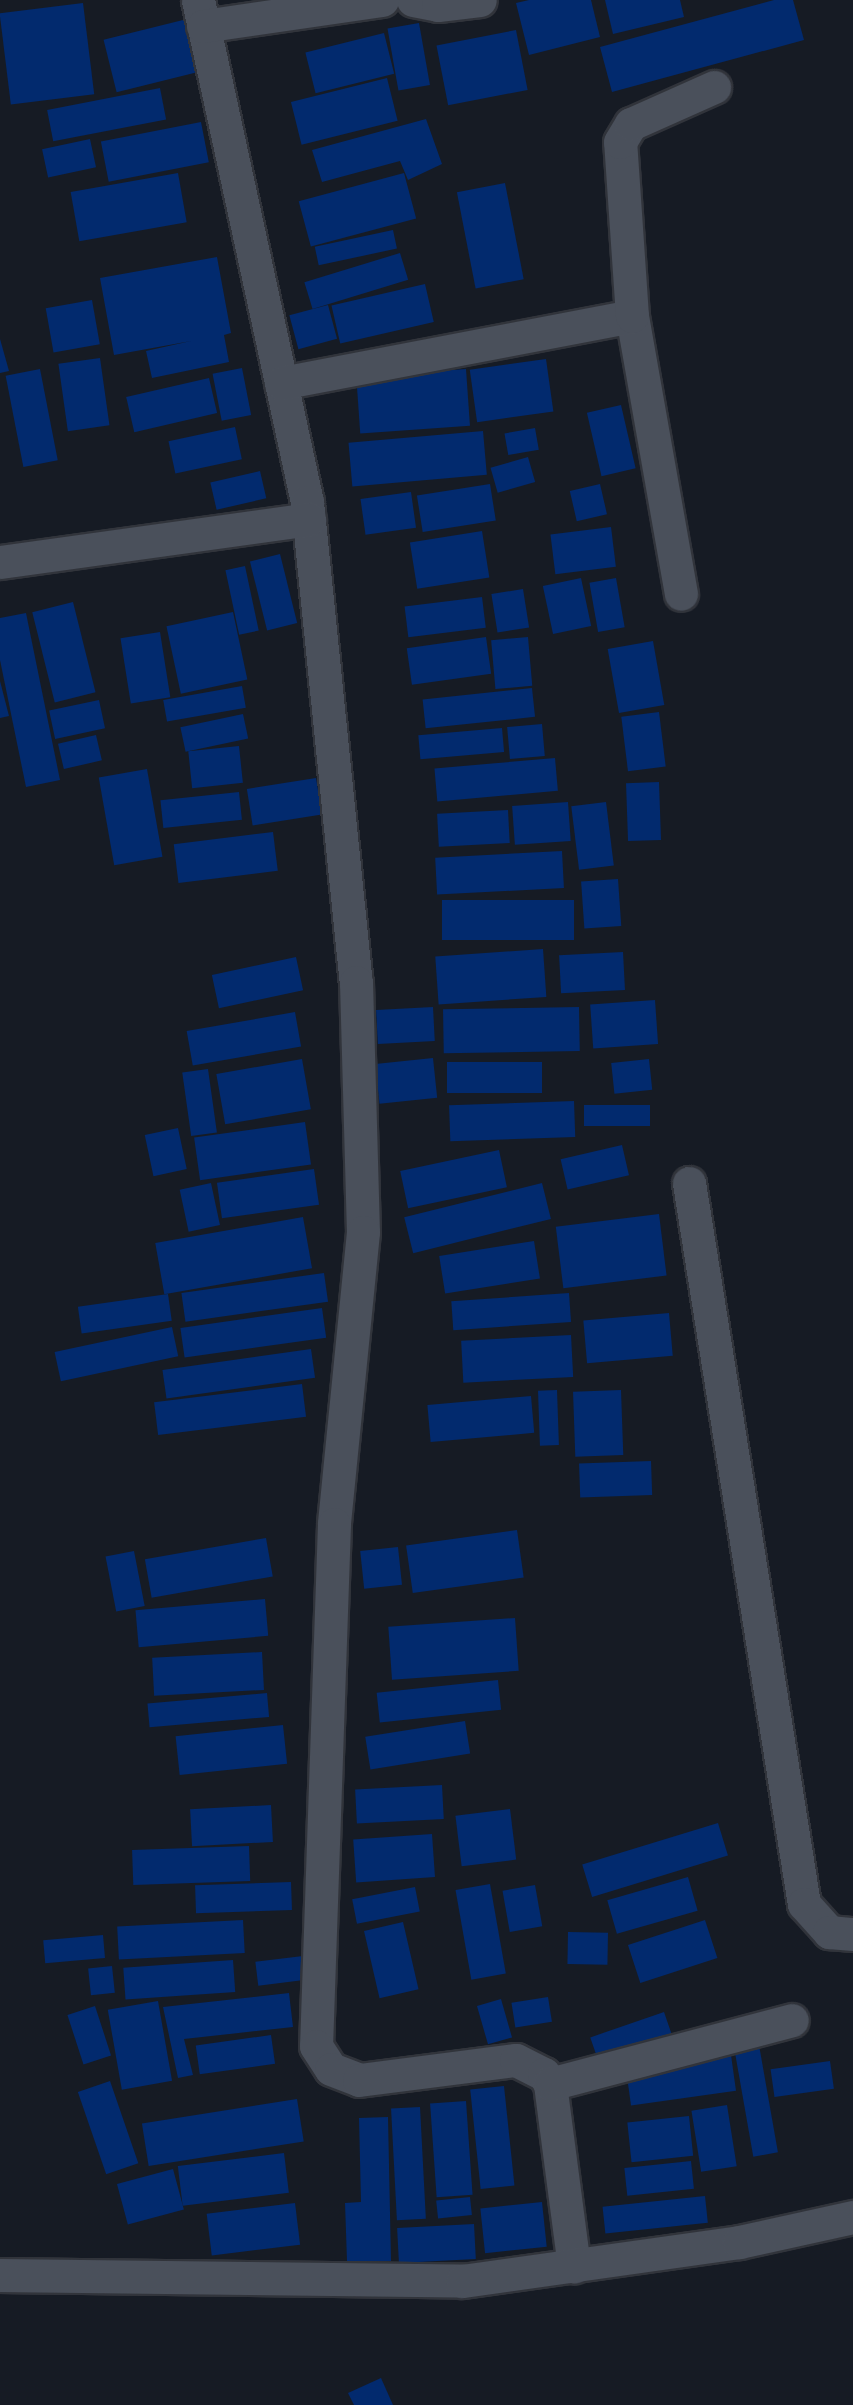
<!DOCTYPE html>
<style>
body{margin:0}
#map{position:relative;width:853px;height:2405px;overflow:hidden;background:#161b24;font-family:Poppins,sans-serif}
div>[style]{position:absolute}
.building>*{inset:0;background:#022a6e;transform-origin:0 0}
.roads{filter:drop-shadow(2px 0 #31343b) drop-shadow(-2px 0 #31343b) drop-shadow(0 2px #31343b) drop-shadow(0 -2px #31343b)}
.street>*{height:33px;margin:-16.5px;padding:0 16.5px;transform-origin:16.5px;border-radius:16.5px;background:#4a505b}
span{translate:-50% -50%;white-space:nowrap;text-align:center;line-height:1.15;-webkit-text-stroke:4.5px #040609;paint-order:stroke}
</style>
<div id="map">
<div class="building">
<i style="clip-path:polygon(529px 0,591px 0,600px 37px,529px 55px,516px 3px)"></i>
<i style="clip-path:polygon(605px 0,680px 0,684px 17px,613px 34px)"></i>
<i style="clip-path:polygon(774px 0,793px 0,804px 40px,612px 92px,600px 47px)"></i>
<i style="left:83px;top:3px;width:92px;height:84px;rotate:83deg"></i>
<i style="left:187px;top:19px;width:54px;height:86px;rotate:76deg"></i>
<i style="left:419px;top:23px;width:63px;height:32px;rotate:80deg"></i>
<i style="left:516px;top:30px;width:61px;height:81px;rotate:79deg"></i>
<i style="left:384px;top:33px;width:42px;height:81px;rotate:76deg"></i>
<i style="left:387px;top:78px;width:44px;height:99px;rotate:76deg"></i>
<i style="left:160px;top:88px;width:32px;height:115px;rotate:79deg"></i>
<i style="clip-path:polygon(426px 119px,442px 164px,408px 180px,400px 161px,322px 182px,312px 150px)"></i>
<i style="left:201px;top:122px;width:41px;height:102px;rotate:79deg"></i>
<i style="left:90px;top:139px;width:29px;height:49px;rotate:78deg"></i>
<i style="left:178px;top:173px;width:50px;height:109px;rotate:80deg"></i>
<i style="left:404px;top:173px;width:47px;height:109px;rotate:75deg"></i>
<i style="left:505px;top:183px;width:98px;height:49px;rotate:79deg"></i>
<i style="left:393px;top:230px;width:19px;height:80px;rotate:78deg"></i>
<i style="left:400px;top:253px;width:28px;height:100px;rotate:73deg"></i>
<i style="clip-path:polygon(217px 257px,231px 333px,224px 335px,229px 362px,152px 378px,146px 351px,191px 341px,114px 355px,100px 278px)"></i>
<i style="left:425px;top:284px;width:39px;height:96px;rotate:77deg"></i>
<i style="left:92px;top:300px;width:45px;height:47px;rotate:80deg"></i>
<i style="left:328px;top:305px;width:35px;height:40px;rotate:75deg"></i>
<i style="clip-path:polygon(0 339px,9px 371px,0 373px)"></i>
<i style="left:100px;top:358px;width:68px;height:42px;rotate:82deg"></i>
<i style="left:546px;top:359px;width:53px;height:77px;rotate:82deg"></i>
<i style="left:242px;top:368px;width:48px;height:30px;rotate:79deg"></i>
<i style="left:40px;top:369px;width:93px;height:35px;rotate:79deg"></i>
<i style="left:466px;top:369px;width:57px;height:110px;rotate:86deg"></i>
<i style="left:209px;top:378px;width:36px;height:85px;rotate:77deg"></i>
<i style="left:621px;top:405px;width:65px;height:35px;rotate:77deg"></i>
<i style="left:235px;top:427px;width:33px;height:68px;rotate:78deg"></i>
<i style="left:535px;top:428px;width:22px;height:31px;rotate:80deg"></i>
<i style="left:483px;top:431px;width:44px;height:135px;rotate:85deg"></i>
<i style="left:528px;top:457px;width:26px;height:39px;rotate:74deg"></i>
<i style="left:260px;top:471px;width:28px;height:51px;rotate:77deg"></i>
<i style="left:490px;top:484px;width:37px;height:74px;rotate:81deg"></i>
<i style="left:600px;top:484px;width:31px;height:31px;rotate:77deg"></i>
<i style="left:411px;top:492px;width:36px;height:51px;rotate:82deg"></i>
<i style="left:611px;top:527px;width:40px;height:61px;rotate:83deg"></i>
<i style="left:482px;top:531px;width:47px;height:73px;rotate:81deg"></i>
<i style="left:280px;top:554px;width:71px;height:31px;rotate:76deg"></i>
<i style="left:245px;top:566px;width:66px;height:20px;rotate:78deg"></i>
<i style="left:581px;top:578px;width:49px;height:39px;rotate:78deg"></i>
<i style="left:616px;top:578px;width:50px;height:27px;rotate:80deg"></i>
<i style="left:523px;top:589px;width:39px;height:32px;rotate:81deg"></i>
<i style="left:482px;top:597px;width:31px;height:78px;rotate:83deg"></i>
<i style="left:73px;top:602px;width:93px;height:42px;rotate:76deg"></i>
<i style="left:233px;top:612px;width:69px;height:68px;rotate:78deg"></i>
<i style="clip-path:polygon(26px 613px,60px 780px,26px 787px,0 660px,0 618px)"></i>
<i style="left:160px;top:632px;width:66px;height:40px;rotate:81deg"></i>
<i style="left:486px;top:637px;width:37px;height:80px;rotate:82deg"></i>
<i style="left:528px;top:637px;width:49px;height:37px;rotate:85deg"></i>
<i style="left:653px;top:641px;width:65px;height:46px;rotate:80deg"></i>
<i style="clip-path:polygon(0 681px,9px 716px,0 718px)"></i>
<i style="left:242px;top:686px;width:22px;height:80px;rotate:80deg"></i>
<i style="left:532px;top:688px;width:29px;height:110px;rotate:84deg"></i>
<i style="left:99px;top:700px;width:29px;height:51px;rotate:78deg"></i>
<i style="left:659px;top:712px;width:55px;height:38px;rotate:83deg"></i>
<i style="left:243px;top:714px;width:25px;height:64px;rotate:78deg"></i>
<i style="left:542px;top:724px;width:32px;height:35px;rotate:85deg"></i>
<i style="left:502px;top:728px;width:24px;height:84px;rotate:85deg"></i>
<i style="left:96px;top:735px;width:26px;height:39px;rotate:77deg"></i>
<i style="left:239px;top:746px;width:37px;height:51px;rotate:84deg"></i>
<i style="left:555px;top:758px;width:33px;height:121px;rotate:85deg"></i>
<i style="left:147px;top:769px;width:89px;height:49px;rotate:80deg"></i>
<i style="left:316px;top:778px;width:37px;height:70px;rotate:81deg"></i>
<i style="left:659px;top:782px;width:58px;height:33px;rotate:88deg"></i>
<i style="left:239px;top:792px;width:28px;height:79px;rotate:84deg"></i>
<i style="left:568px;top:802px;width:39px;height:56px;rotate:86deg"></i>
<i style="left:606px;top:802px;width:64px;height:35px;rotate:83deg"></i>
<i style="left:508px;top:810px;width:33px;height:71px;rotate:87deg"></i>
<i style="left:273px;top:832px;width:39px;height:100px;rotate:83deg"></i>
<i style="left:562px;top:851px;width:37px;height:127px;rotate:87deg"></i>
<i style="left:618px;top:879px;width:47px;height:37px;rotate:86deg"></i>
<i style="left:574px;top:900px;width:40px;height:132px;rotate:90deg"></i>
<i style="left:543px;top:949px;width:48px;height:108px;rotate:86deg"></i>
<i style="left:623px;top:952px;width:38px;height:64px;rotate:87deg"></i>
<i style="left:296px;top:957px;width:34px;height:86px;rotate:78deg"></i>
<i style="left:655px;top:1000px;width:44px;height:65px;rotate:86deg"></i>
<i style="left:433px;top:1007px;width:34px;height:57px;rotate:87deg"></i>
<i style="left:579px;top:1007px;width:44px;height:136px;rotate:89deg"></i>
<i style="left:295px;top:1012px;width:35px;height:110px;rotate:80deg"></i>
<i style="left:433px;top:1058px;width:40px;height:58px;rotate:84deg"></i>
<i style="left:302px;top:1059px;width:51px;height:87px;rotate:80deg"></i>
<i style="left:649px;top:1059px;width:31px;height:38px;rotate:84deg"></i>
<i style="left:542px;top:1062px;width:31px;height:95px;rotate:90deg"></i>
<i style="left:208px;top:1069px;width:64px;height:26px;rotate:82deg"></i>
<i style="left:574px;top:1101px;width:36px;height:125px;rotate:88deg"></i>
<i style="left:650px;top:1105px;width:21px;height:66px;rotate:90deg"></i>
<i style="left:305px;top:1122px;width:43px;height:112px;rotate:82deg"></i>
<i style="left:178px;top:1128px;width:42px;height:34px;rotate:78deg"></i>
<i style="left:622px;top:1145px;width:31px;height:63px;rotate:77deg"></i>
<i style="left:499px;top:1150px;width:38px;height:101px;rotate:78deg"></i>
<i style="left:314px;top:1169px;width:36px;height:98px;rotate:82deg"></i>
<i style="left:211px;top:1183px;width:43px;height:32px;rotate:78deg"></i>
<i style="left:542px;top:1183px;width:37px;height:142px;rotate:76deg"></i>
<i style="left:659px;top:1214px;width:62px;height:104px;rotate:83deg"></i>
<i style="left:303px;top:1217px;width:52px;height:150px;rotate:80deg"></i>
<i style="left:534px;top:1241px;width:38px;height:96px;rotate:81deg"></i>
<i style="left:324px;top:1273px;width:29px;height:144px;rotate:82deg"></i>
<i style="left:569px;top:1293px;width:29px;height:118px;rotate:86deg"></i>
<i style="left:168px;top:1294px;width:27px;height:91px;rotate:82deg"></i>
<i style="left:322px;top:1308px;width:30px;height:143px;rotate:82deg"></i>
<i style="left:669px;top:1313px;width:43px;height:86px;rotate:85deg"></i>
<i style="left:172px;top:1327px;width:30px;height:120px;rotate:78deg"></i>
<i style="left:571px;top:1335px;width:42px;height:110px;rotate:87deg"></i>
<i style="left:311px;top:1349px;width:29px;height:150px;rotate:82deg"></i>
<i style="left:302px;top:1384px;width:33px;height:149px;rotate:83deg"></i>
<i style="left:557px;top:1390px;width:55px;height:19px;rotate:88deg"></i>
<i style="left:621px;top:1390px;width:65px;height:48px;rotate:88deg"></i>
<i style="left:531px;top:1396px;width:37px;height:104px;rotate:85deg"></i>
<i style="left:651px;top:1461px;width:34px;height:72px;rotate:88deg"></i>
<i style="left:517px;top:1530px;width:48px;height:112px;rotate:82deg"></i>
<i style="left:266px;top:1538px;width:39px;height:123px;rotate:80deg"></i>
<i style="left:398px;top:1547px;width:38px;height:38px;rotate:84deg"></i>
<i style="left:134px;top:1551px;width:56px;height:29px;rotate:79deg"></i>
<i style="left:265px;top:1599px;width:37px;height:130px;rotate:85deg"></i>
<i style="left:515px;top:1618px;width:53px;height:127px;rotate:86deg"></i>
<i style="left:262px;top:1652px;width:38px;height:110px;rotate:87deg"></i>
<i style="left:498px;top:1680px;width:30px;height:122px;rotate:84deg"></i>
<i style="left:267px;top:1693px;width:24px;height:120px;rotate:85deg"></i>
<i style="left:465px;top:1721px;width:33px;height:101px;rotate:81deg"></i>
<i style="left:283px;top:1725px;width:39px;height:108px;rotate:84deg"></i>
<i style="left:442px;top:1785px;width:34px;height:87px;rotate:87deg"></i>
<i style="left:271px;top:1805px;width:37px;height:81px;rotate:87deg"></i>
<i style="left:510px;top:1809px;width:51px;height:55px;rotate:83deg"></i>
<i style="left:718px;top:1823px;width:34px;height:142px;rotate:73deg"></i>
<i style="left:432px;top:1834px;width:43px;height:79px;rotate:86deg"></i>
<i style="left:249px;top:1846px;width:35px;height:117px;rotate:88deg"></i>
<i style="left:688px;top:1877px;width:35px;height:84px;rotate:74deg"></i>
<i style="left:291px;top:1882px;width:28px;height:96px;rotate:88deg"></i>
<i style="left:490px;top:1884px;width:91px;height:35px;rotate:80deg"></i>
<i style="left:535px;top:1885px;width:42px;height:33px;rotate:80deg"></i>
<i style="left:415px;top:1887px;width:25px;height:64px;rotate:79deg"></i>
<i style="left:243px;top:1920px;width:33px;height:126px;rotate:87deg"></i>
<i style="left:705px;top:1920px;width:40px;height:81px;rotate:72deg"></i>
<i style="left:403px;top:1922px;width:69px;height:40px;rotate:77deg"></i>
<i style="left:568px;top:1932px;width:40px;height:32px;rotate:1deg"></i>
<i style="left:103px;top:1935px;width:23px;height:60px;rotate:85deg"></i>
<i style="left:303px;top:1956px;width:24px;height:48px;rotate:83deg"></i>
<i style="left:233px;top:1960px;width:32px;height:110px;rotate:86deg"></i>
<i style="left:112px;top:1966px;width:27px;height:24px;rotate:84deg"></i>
<i style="clip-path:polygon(289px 1993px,293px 2027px,184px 2039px,193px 2075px,178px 2078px,163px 2007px)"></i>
<i style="left:548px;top:1997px;width:25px;height:37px;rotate:81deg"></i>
<i style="left:501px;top:1999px;width:40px;height:25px;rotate:74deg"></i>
<i style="left:158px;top:2001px;width:81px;height:51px;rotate:80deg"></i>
<i style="left:95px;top:2006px;width:52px;height:29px;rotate:72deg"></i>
<i style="left:664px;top:2012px;width:28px;height:78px;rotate:71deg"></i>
<i style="left:271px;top:2035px;width:29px;height:76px;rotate:82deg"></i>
<i style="left:759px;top:2045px;width:109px;height:25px;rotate:80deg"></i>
<i style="left:731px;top:2055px;width:36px;height:106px;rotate:82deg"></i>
<i style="left:830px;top:2061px;width:28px;height:60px;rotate:82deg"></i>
<i style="left:110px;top:2081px;width:87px;height:34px;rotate:71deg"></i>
<i style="left:504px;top:2086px;width:100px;height:34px;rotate:84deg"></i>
<i style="left:297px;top:2099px;width:43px;height:157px;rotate:81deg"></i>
<i style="left:466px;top:2101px;width:94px;height:36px;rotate:86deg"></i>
<i style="left:727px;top:2105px;width:62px;height:36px;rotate:81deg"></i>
<i style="left:420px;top:2107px;width:112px;height:29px;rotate:87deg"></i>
<i style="left:689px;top:2116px;width:40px;height:62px;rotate:84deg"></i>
<i style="clip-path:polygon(388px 2117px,391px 2261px,347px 2261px,345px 2203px,361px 2202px,359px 2118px)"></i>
<i style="left:284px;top:2153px;width:40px;height:107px;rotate:83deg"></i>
<i style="left:691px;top:2161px;width:28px;height:67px;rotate:84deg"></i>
<i style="left:173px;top:2169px;width:42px;height:58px;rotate:75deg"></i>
<i style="left:705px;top:2196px;width:27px;height:103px;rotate:84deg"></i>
<i style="left:470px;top:2197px;width:18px;height:34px;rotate:84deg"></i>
<i style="left:542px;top:2202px;width:45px;height:62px;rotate:84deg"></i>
<i style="left:295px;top:2203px;width:42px;height:89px;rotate:83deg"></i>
<i style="left:474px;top:2224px;width:35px;height:77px;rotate:87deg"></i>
<i style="clip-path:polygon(381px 2378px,393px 2405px,354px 2405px,348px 2393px)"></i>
</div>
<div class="roads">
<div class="street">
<i style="left:198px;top:0;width:514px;rotate:77.75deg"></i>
<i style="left:307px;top:502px;width:482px;rotate:84.2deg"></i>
<i style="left:356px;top:982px;width:250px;rotate:88.4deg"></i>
<i style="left:363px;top:1232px;width:293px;rotate:95.7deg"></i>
<i style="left:334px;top:1524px;width:522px;rotate:91.97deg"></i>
<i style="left:316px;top:2046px;width:27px;rotate:57deg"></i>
<i style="left:331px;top:2069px;width:30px;rotate:21deg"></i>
<i style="left:359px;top:2080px;width:158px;rotate:-7.3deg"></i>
<i style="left:516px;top:2060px;width:31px;rotate:27deg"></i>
<i style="left:544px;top:2074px;width:12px;rotate:59deg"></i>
<i style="left:550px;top:2084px;width:184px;rotate:82.5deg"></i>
<i style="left:413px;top:0;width:25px;rotate:11deg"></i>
<i style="left:438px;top:5px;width:42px;rotate:-6.8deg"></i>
<i style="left:203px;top:26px;width:181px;rotate:-8.3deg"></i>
<i style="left:632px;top:316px;width:282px;rotate:80deg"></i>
<i style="left:281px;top:383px;width:357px;rotate:-10.8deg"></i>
<i style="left:632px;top:316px;width:174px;rotate:-93.9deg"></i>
<i style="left:620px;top:142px;width:21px;rotate:-59deg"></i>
<i style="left:631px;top:124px;width:91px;rotate:-24deg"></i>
<i style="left:0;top:562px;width:312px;rotate:-7.9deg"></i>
<i style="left:689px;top:1183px;width:730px;rotate:80.94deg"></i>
<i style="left:804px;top:1904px;width:38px;rotate:48deg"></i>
<i style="left:829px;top:1932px;width:24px;rotate:5deg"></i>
<i style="left:550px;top:2084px;width:250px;rotate:-14.8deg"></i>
<i style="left:0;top:2275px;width:462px;rotate:0.7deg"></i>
<i style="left:462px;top:2281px;width:280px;rotate:-8deg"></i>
<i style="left:739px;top:2242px;width:117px;rotate:-12.4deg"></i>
</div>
</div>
</div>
